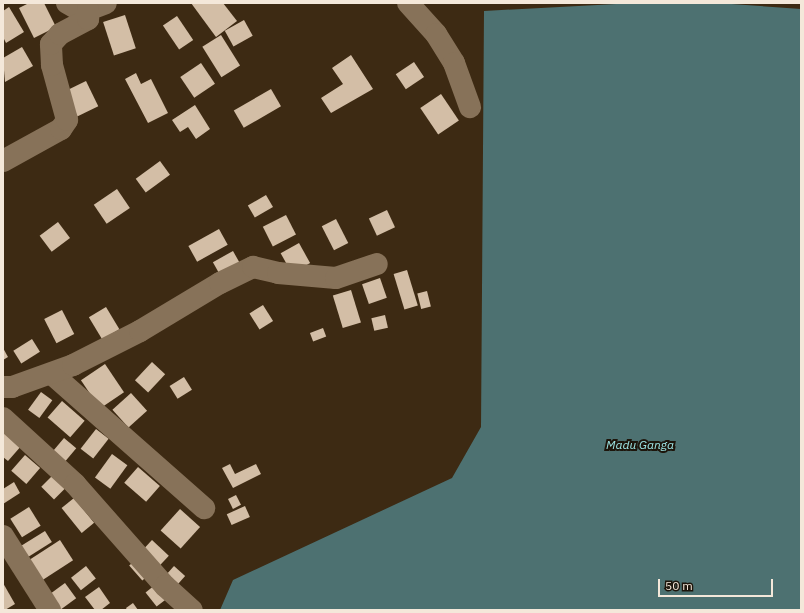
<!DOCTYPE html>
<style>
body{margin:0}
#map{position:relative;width:804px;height:613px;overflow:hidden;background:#3d2a13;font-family:"IBM Plex Sans",sans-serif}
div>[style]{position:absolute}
.water>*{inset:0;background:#4d7171}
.building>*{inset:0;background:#d3bea6;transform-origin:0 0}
.minor>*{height:22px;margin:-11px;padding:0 11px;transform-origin:11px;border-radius:11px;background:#877259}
span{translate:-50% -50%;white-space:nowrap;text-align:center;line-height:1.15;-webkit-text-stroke:4px #1d150b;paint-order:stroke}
.water-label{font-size:12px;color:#9ce4e4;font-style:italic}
.frame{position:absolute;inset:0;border:4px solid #f4e8da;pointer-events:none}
.scale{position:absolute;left:658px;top:579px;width:115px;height:18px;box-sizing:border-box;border:2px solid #f4e8da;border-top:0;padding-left:5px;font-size:12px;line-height:14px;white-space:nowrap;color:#f4e8da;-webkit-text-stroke:3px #1d150b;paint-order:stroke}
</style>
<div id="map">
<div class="water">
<i style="clip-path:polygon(635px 3px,717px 3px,801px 9px,801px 610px,220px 610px,233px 580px,452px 478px,481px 427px,484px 11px)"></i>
</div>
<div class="building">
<i style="clip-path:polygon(29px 3px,44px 3px,56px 27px,34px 38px,19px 8px)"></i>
<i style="clip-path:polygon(191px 3px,223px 3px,237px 21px,216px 37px)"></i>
<i style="clip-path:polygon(9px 7px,24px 32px,6px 43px,3px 37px,3px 11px)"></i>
<i style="left:125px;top:15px;width:35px;height:23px;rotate:72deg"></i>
<i style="left:177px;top:16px;width:29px;height:17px;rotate:56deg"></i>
<i style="left:244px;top:20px;width:18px;height:22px;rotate:61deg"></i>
<i style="left:221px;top:35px;width:36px;height:22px;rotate:58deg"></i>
<i style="clip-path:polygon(22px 47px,33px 66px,5px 82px,3px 58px)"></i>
<i style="clip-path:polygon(351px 55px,373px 89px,331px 113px,321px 98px,343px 84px,332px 68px)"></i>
<i style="left:414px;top:62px;width:18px;height:22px;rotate:56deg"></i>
<i style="left:201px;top:63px;width:25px;height:25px;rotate:56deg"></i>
<i style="clip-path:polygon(136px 73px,141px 84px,151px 79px,168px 113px,148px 123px,125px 79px)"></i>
<i style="left:86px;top:81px;width:28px;height:24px;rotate:64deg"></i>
<i style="left:271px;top:89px;width:20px;height:43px;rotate:60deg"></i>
<i style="left:441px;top:94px;width:32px;height:25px;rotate:56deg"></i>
<i style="clip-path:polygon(195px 105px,210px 129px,196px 139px,188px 127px,180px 132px,172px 120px)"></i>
<i style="left:160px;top:161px;width:17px;height:30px;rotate:54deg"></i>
<i style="left:117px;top:189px;width:23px;height:28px;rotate:56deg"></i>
<i style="left:266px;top:195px;width:14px;height:21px;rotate:60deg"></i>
<i style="left:387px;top:210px;width:19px;height:20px;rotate:65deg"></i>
<i style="left:286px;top:215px;width:22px;height:26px;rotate:63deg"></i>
<i style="left:336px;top:219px;width:27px;height:16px;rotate:63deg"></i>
<i style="left:58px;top:222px;width:20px;height:23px;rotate:53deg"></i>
<i style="left:219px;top:229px;width:18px;height:35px;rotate:61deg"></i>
<i style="left:299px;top:243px;width:23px;height:21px;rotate:61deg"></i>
<i style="left:233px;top:251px;width:13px;height:23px;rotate:61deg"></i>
<i style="left:407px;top:270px;width:37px;height:14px;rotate:73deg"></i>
<i style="left:380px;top:278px;width:21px;height:19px;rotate:71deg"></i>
<i style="left:351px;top:290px;width:34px;height:19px;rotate:73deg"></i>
<i style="left:427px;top:291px;width:16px;height:10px;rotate:76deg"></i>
<i style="left:263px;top:305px;width:19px;height:16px;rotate:58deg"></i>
<i style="left:106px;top:307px;width:26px;height:20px;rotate:59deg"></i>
<i style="left:62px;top:310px;width:27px;height:20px;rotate:63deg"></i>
<i style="left:385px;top:315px;width:13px;height:14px;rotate:77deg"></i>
<i style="left:323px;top:328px;width:9px;height:14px;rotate:69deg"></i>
<i style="left:32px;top:339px;width:15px;height:22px;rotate:58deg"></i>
<i style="clip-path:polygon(3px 348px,8px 357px,3px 360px)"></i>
<i style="left:152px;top:362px;width:18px;height:25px;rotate:43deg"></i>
<i style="left:105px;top:364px;width:34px;height:29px;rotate:56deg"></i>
<i style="left:184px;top:377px;width:15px;height:17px;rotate:58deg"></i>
<i style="left:41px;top:392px;width:14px;height:22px;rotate:36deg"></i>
<i style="left:131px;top:393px;width:24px;height:25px;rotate:48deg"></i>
<i style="left:62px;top:401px;width:30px;height:22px;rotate:41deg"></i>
<i style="clip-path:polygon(3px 428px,22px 445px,8px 461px,3px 457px)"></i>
<i style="left:96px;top:429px;width:16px;height:25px;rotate:38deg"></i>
<i style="left:64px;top:438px;width:16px;height:19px;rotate:40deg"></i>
<i style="left:112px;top:454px;width:19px;height:29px;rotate:36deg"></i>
<i style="left:25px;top:455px;width:20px;height:21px;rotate:41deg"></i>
<i style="clip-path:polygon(230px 464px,235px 474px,256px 464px,261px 474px,233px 488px,222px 468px)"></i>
<i style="left:138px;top:467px;width:29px;height:21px;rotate:41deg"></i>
<i style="left:54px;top:474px;width:18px;height:18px;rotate:45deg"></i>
<i style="clip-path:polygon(14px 482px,20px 493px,3px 504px,3px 489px)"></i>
<i style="left:236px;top:495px;width:11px;height:9px;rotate:63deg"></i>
<i style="left:74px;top:498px;width:32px;height:16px;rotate:51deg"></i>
<i style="left:245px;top:506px;width:12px;height:20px;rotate:66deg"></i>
<i style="left:29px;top:507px;width:22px;height:22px;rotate:58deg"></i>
<i style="left:180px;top:509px;width:27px;height:29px;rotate:42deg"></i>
<i style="left:45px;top:531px;width:13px;height:29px;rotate:58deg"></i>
<i style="left:60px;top:540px;width:24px;height:40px;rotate:57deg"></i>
<i style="left:152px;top:540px;width:23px;height:16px;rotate:43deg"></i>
<i style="left:139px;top:557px;width:20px;height:13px;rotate:49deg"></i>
<i style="left:86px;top:566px;width:16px;height:19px;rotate:52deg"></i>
<i style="left:174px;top:566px;width:15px;height:18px;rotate:42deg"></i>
<i style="clip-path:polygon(3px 583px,15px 604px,5px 610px,3px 610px)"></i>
<i style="left:65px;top:583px;width:19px;height:22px;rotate:54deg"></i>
<i style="left:155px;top:585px;width:18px;height:12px;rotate:52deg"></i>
<i style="clip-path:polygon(99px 587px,110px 603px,101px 610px,95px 610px,85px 597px)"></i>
<i style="clip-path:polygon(133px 603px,138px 610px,127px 610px,126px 608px)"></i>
</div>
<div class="minor">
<i style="left:67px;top:3px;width:13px;rotate:29deg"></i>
<i style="left:78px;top:9px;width:10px;rotate:6deg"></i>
<i style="left:88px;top:10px;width:19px;rotate:-21deg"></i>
<i style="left:408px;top:3px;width:42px;rotate:47.9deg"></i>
<i style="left:436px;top:34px;width:34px;rotate:58deg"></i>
<i style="left:454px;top:63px;width:47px;rotate:70deg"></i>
<i style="left:3px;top:161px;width:66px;rotate:-28.9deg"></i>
<i style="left:61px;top:129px;width:11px;rotate:-56deg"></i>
<i style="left:67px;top:120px;width:57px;rotate:-105.3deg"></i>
<i style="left:52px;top:65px;width:21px;rotate:-93deg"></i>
<i style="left:51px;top:44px;width:13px;rotate:-48deg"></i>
<i style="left:60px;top:34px;width:32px;rotate:-28deg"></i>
<i style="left:88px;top:19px;width:9px;rotate:-90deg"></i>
<i style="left:52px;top:374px;width:203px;rotate:41.4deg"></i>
<i style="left:3px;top:387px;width:9px"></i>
<i style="left:12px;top:387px;width:65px;rotate:-19.8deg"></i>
<i style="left:73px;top:365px;width:75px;rotate:-26.9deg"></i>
<i style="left:140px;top:331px;width:93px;rotate:-31deg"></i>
<i style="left:220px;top:283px;width:37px;rotate:-26deg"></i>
<i style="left:253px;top:267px;width:26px;rotate:13deg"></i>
<i style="left:278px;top:273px;width:58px;rotate:4.9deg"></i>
<i style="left:336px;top:278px;width:43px;rotate:-18.9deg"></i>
<i style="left:3px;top:418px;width:98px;rotate:42.5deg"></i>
<i style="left:75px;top:484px;width:136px;rotate:48.6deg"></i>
<i style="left:165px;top:586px;width:36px;rotate:42deg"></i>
<i style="left:3px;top:536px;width:88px;rotate:57.6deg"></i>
</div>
<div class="water-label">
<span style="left:640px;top:445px">Madu Ganga</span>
</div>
<div class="frame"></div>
<div class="scale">50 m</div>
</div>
